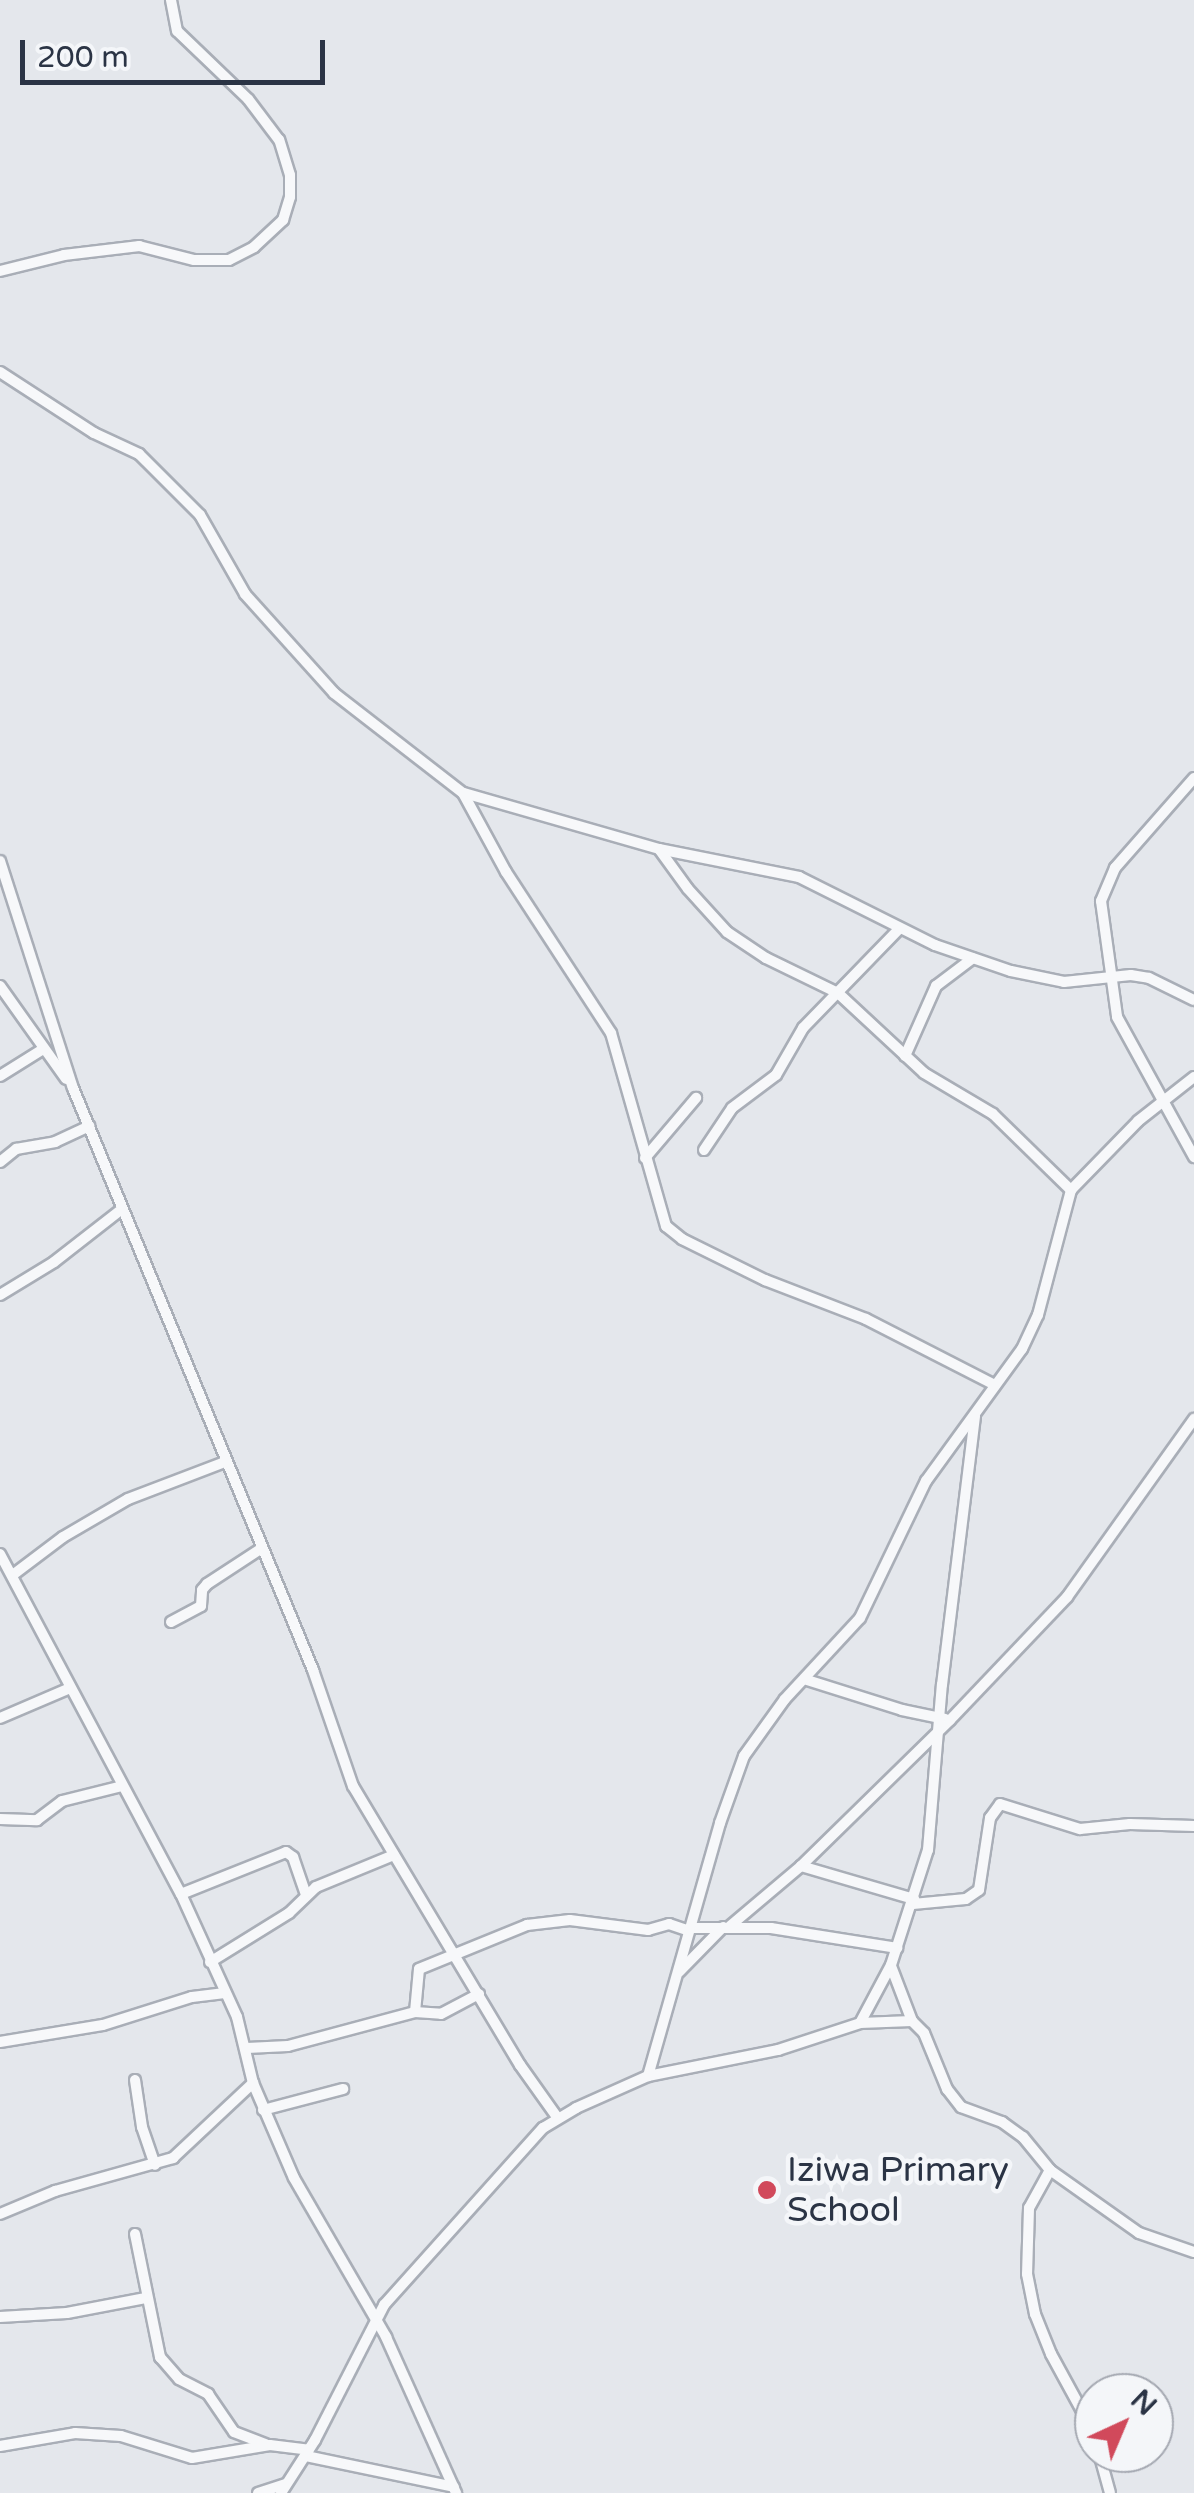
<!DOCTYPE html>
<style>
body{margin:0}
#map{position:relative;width:1194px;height:2493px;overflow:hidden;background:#e4e7ec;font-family:"Varela Round",sans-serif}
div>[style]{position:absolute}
.roads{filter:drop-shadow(2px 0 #a9aeb7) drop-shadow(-2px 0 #a9aeb7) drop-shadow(0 2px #a9aeb7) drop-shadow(0 -2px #a9aeb7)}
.minor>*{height:10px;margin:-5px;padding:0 5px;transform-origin:5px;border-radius:5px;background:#f7f8fa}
.dots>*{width:28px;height:28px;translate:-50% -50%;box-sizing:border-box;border:5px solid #f4f6f9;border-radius:50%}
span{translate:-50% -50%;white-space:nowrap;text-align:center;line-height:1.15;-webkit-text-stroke:9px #f4f6f9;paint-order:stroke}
.poi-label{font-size:35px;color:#2b3445}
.left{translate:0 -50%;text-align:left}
.north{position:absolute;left:1074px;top:2373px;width:100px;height:100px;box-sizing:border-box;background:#f4f6f9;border:2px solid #a4a8b1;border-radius:50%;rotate:44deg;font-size:28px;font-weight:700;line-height:40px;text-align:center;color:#2b3445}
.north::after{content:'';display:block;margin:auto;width:35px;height:45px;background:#d1495b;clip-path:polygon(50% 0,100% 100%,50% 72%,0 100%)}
.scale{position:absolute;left:20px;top:40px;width:305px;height:45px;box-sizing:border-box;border:5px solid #2b3445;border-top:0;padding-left:12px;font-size:30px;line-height:35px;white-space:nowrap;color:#2b3445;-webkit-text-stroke:8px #f4f6f9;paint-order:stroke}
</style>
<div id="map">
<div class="roads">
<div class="minor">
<i style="left:0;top:271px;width:66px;rotate:-14deg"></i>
<i style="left:64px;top:255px;width:76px;rotate:-6.8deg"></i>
<i style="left:139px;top:246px;width:57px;rotate:14.3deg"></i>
<i style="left:194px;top:260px;width:35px"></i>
<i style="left:229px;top:260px;width:28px;rotate:-27deg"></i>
<i style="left:254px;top:247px;width:40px;rotate:-43deg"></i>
<i style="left:283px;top:220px;width:24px;rotate:-73deg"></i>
<i style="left:290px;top:197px;width:22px;rotate:-90deg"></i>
<i style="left:290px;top:175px;width:37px;rotate:-107deg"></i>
<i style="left:279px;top:140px;width:51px;rotate:-127.1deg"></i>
<i style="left:248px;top:99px;width:98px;rotate:-136.2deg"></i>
<i style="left:177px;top:31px;width:32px;rotate:-101deg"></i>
<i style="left:0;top:372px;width:112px;rotate:33deg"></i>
<i style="left:94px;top:433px;width:50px;rotate:25deg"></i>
<i style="left:139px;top:454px;width:86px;rotate:45deg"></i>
<i style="left:200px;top:515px;width:91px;rotate:60.3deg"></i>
<i style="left:245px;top:594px;width:133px;rotate:48deg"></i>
<i style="left:334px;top:693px;width:163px;rotate:37.8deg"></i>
<i style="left:463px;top:793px;width:90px;rotate:61.4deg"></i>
<i style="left:506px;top:872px;width:192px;rotate:56.9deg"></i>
<i style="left:611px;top:1033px;width:201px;rotate:74.1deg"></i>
<i style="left:666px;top:1226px;width:21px;rotate:39deg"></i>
<i style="left:682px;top:1239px;width:93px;rotate:26.3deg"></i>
<i style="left:765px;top:1280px;width:108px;rotate:21.1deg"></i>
<i style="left:866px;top:1319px;width:145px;rotate:27.1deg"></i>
<i style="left:1194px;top:778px;width:120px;rotate:131.3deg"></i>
<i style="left:1115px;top:868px;width:36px;rotate:113deg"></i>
<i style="left:1101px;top:901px;width:117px;rotate:82.1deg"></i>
<i style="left:1117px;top:1017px;width:160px;rotate:61.2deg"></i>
<i style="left:464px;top:793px;width:203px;rotate:16deg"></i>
<i style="left:659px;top:849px;width:143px;rotate:11.3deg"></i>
<i style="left:799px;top:877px;width:152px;rotate:26.6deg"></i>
<i style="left:935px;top:945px;width:80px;rotate:18.9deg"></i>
<i style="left:1011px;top:971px;width:54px;rotate:11.7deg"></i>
<i style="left:1064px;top:982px;width:67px;rotate:-6deg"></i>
<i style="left:1131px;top:975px;width:18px;rotate:9deg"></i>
<i style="left:1149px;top:978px;width:50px;rotate:26.1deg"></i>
<i style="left:659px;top:849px;width:49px;rotate:54.1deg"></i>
<i style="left:688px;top:889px;width:58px;rotate:47.8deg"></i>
<i style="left:727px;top:932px;width:47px;rotate:33.7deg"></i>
<i style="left:766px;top:958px;width:80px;rotate:25.9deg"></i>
<i style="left:838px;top:993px;width:117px;rotate:42.9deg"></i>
<i style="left:924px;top:1073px;width:80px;rotate:30.7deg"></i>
<i style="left:993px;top:1114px;width:109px;rotate:44.3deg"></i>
<i style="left:0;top:861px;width:238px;rotate:72.2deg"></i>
<i style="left:73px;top:1088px;width:630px;rotate:67.59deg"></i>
<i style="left:313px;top:1670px;width:123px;rotate:71deg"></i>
<i style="left:353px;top:1786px;width:325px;rotate:59.1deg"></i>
<i style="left:520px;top:2065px;width:64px;rotate:54.6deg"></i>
<i style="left:0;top:986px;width:114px;rotate:54.6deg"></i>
<i style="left:905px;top:1056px;width:77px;rotate:-66.1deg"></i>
<i style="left:936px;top:986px;width:46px;rotate:-37.1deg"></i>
<i style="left:0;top:1076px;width:51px;rotate:-32.1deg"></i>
<i style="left:704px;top:1150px;width:50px;rotate:-56.3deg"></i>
<i style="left:732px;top:1108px;width:55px;rotate:-36.9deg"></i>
<i style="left:776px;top:1075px;width:54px;rotate:-60.1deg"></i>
<i style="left:803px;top:1028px;width:139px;rotate:-45.9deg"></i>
<i style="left:645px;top:1158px;width:79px;rotate:-49.6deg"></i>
<i style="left:0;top:1162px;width:21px;rotate:-39deg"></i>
<i style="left:16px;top:1149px;width:40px;rotate:-10deg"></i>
<i style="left:55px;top:1142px;width:38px;rotate:-25deg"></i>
<i style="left:0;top:1295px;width:63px;rotate:-31.4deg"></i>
<i style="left:54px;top:1262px;width:86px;rotate:-37.9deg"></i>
<i style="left:0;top:1554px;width:385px;rotate:62deg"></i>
<i style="left:181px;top:1894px;width:135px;rotate:65.5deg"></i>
<i style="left:237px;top:2017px;width:68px;rotate:76.4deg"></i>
<i style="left:253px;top:2083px;width:103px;rotate:66.7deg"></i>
<i style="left:294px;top:2178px;width:184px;rotate:59.9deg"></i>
<i style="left:386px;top:2337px;width:171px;rotate:65.8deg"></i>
<i style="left:14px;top:1574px;width:61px;rotate:-37.1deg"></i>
<i style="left:63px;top:1537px;width:75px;rotate:-30.3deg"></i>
<i style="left:128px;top:1499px;width:104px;rotate:-20.9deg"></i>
<i style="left:171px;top:1622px;width:34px;rotate:-28deg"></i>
<i style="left:201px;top:1606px;width:16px;rotate:-86deg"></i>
<i style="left:202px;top:1590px;width:8px;rotate:-50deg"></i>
<i style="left:207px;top:1584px;width:66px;rotate:-33.2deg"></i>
<i style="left:807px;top:1680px;width:100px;rotate:17.5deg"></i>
<i style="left:902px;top:1710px;width:44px;rotate:11.8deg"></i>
<i style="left:0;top:1718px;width:74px;rotate:-23.1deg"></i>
<i style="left:0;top:1819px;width:37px;rotate:2deg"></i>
<i style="left:37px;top:1820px;width:31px;rotate:-37deg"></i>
<i style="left:62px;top:1801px;width:62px;rotate:-14deg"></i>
<i style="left:801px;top:1866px;width:209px;rotate:-44.4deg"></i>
<i style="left:950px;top:1720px;width:170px;rotate:-46.4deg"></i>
<i style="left:1067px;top:1597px;width:219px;rotate:-54.5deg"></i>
<i style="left:181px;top:1894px;width:113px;rotate:-21.8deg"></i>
<i style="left:286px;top:1852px;width:9px;rotate:36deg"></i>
<i style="left:293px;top:1857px;width:39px;rotate:71deg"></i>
<i style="left:913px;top:1904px;width:53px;rotate:-5.4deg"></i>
<i style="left:966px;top:1899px;width:16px;rotate:-35deg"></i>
<i style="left:979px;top:1890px;width:73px;rotate:-81.3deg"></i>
<i style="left:990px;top:1818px;width:17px;rotate:-54deg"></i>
<i style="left:1000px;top:1804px;width:84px;rotate:17.4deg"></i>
<i style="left:1080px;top:1829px;width:50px;rotate:-5.7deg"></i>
<i style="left:1130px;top:1824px;width:64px;rotate:1.8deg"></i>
<i style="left:730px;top:1926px;width:93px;rotate:-40.2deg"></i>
<i style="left:801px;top:1866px;width:118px;rotate:16.3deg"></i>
<i style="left:690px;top:1928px;width:81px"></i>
<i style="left:771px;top:1928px;width:128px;rotate:9deg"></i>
<i style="left:210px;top:1962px;width:93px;rotate:-31.8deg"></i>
<i style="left:289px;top:1913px;width:37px;rotate:-44deg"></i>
<i style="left:316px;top:1887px;width:84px;rotate:-22.3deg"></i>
<i style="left:891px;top:1966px;width:59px;rotate:69.1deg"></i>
<i style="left:679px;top:1972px;width:63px;rotate:-45.6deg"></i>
<i style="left:415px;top:2012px;width:43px;rotate:-84.7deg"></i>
<i style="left:419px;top:1969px;width:117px;rotate:-22.2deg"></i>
<i style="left:527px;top:1925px;width:43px;rotate:-6.6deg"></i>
<i style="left:570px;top:1920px;width:79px;rotate:7.3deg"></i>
<i style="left:648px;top:1930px;width:22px;rotate:-16deg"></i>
<i style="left:669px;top:1924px;width:21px;rotate:19deg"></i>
<i style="left:860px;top:2023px;width:66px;rotate:-61.9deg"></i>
<i style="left:891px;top:1965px;width:121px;rotate:-72.2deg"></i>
<i style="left:928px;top:1850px;width:166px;rotate:-85.2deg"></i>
<i style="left:942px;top:1685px;width:271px;rotate:-83deg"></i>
<i style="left:0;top:2042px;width:104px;rotate:-9.4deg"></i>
<i style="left:103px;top:2025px;width:93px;rotate:-17.5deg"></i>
<i style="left:192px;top:1997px;width:33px;rotate:-7deg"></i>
<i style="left:247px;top:2048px;width:41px;rotate:-2.8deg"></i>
<i style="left:288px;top:2046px;width:131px;rotate:-15deg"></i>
<i style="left:415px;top:2012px;width:26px;rotate:4deg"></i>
<i style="left:441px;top:2014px;width:43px;rotate:-27.8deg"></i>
<i style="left:648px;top:2076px;width:263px;rotate:-74.1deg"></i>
<i style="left:720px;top:1823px;width:71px;rotate:-70.3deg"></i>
<i style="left:744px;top:1756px;width:70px;rotate:-54.3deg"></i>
<i style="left:785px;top:1699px;width:110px;rotate:-47.2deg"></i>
<i style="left:860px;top:1618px;width:152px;rotate:-64.3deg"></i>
<i style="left:926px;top:1481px;width:163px;rotate:-54deg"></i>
<i style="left:1022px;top:1349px;width:38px;rotate:-65deg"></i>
<i style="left:1038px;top:1315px;width:129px;rotate:-75.2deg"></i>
<i style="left:1071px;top:1190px;width:96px;rotate:-45.8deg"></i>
<i style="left:1138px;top:1121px;width:71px;rotate:-38.2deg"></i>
<i style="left:135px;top:2080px;width:48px;rotate:81.5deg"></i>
<i style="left:142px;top:2127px;width:40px;rotate:71.1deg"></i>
<i style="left:263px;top:2110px;width:83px;rotate:-14.7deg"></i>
<i style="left:1050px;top:2170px;width:43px;rotate:118.9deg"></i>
<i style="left:1029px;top:2208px;width:66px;rotate:91.7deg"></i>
<i style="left:1027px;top:2274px;width:41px;rotate:78.7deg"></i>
<i style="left:1035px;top:2314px;width:43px;rotate:68.2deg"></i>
<i style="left:1051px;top:2354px;width:90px;rotate:61.4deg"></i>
<i style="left:0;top:2214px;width:60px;rotate:-22.7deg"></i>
<i style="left:55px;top:2191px;width:123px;rotate:-15.6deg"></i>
<i style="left:173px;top:2158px;width:110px;rotate:-43.2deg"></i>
<i style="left:135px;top:2234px;width:126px;rotate:78.5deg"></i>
<i style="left:160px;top:2357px;width:29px;rotate:49deg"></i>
<i style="left:179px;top:2379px;width:33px;rotate:27deg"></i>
<i style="left:208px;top:2394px;width:46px;rotate:55.6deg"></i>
<i style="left:234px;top:2432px;width:34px;rotate:21deg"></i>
<i style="left:0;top:2317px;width:67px;rotate:-3.4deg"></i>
<i style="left:67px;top:2313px;width:80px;rotate:-10.8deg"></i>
<i style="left:0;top:2446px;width:76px;rotate:-9.8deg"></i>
<i style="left:75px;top:2433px;width:46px;rotate:3.7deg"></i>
<i style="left:121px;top:2436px;width:74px;rotate:17.2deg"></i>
<i style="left:192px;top:2458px;width:79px;rotate:-9.5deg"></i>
<i style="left:270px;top:2445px;width:39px;rotate:7deg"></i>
<i style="left:1099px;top:2453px;width:41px;rotate:74.6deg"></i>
<i style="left:306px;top:2456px;width:151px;rotate:11.8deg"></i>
<i style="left:258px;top:2493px;width:29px;rotate:-18deg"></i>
<i style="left:281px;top:2493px;width:63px;rotate:-57.3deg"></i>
<i style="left:315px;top:2440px;width:152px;rotate:-62.9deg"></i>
<i style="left:384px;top:2305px;width:238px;rotate:-48.1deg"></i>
<i style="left:543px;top:2128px;width:39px;rotate:-31deg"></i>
<i style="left:576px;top:2108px;width:79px;rotate:-24deg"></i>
<i style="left:648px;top:2076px;width:133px;rotate:-11.3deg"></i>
<i style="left:778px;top:2050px;width:86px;rotate:-18.2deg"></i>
<i style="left:860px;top:2023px;width:52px;rotate:-2.2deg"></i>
<i style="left:912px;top:2021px;width:17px;rotate:45deg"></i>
<i style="left:924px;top:2033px;width:61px;rotate:67.7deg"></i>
<i style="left:947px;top:2089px;width:23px;rotate:52deg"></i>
<i style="left:961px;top:2107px;width:44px;rotate:20.1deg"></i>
<i style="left:1002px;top:2122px;width:26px;rotate:36deg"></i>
<i style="left:1023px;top:2137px;width:43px;rotate:50.7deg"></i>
<i style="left:1050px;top:2170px;width:109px;rotate:35.3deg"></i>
<i style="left:1139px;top:2233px;width:58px;rotate:19.1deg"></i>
</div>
</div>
<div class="dots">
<i style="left:767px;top:2190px;background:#d1495b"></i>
</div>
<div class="poi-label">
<span class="left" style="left:787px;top:2190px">Iziwa Primary<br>School</span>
</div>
<div class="north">N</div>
<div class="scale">200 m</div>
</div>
